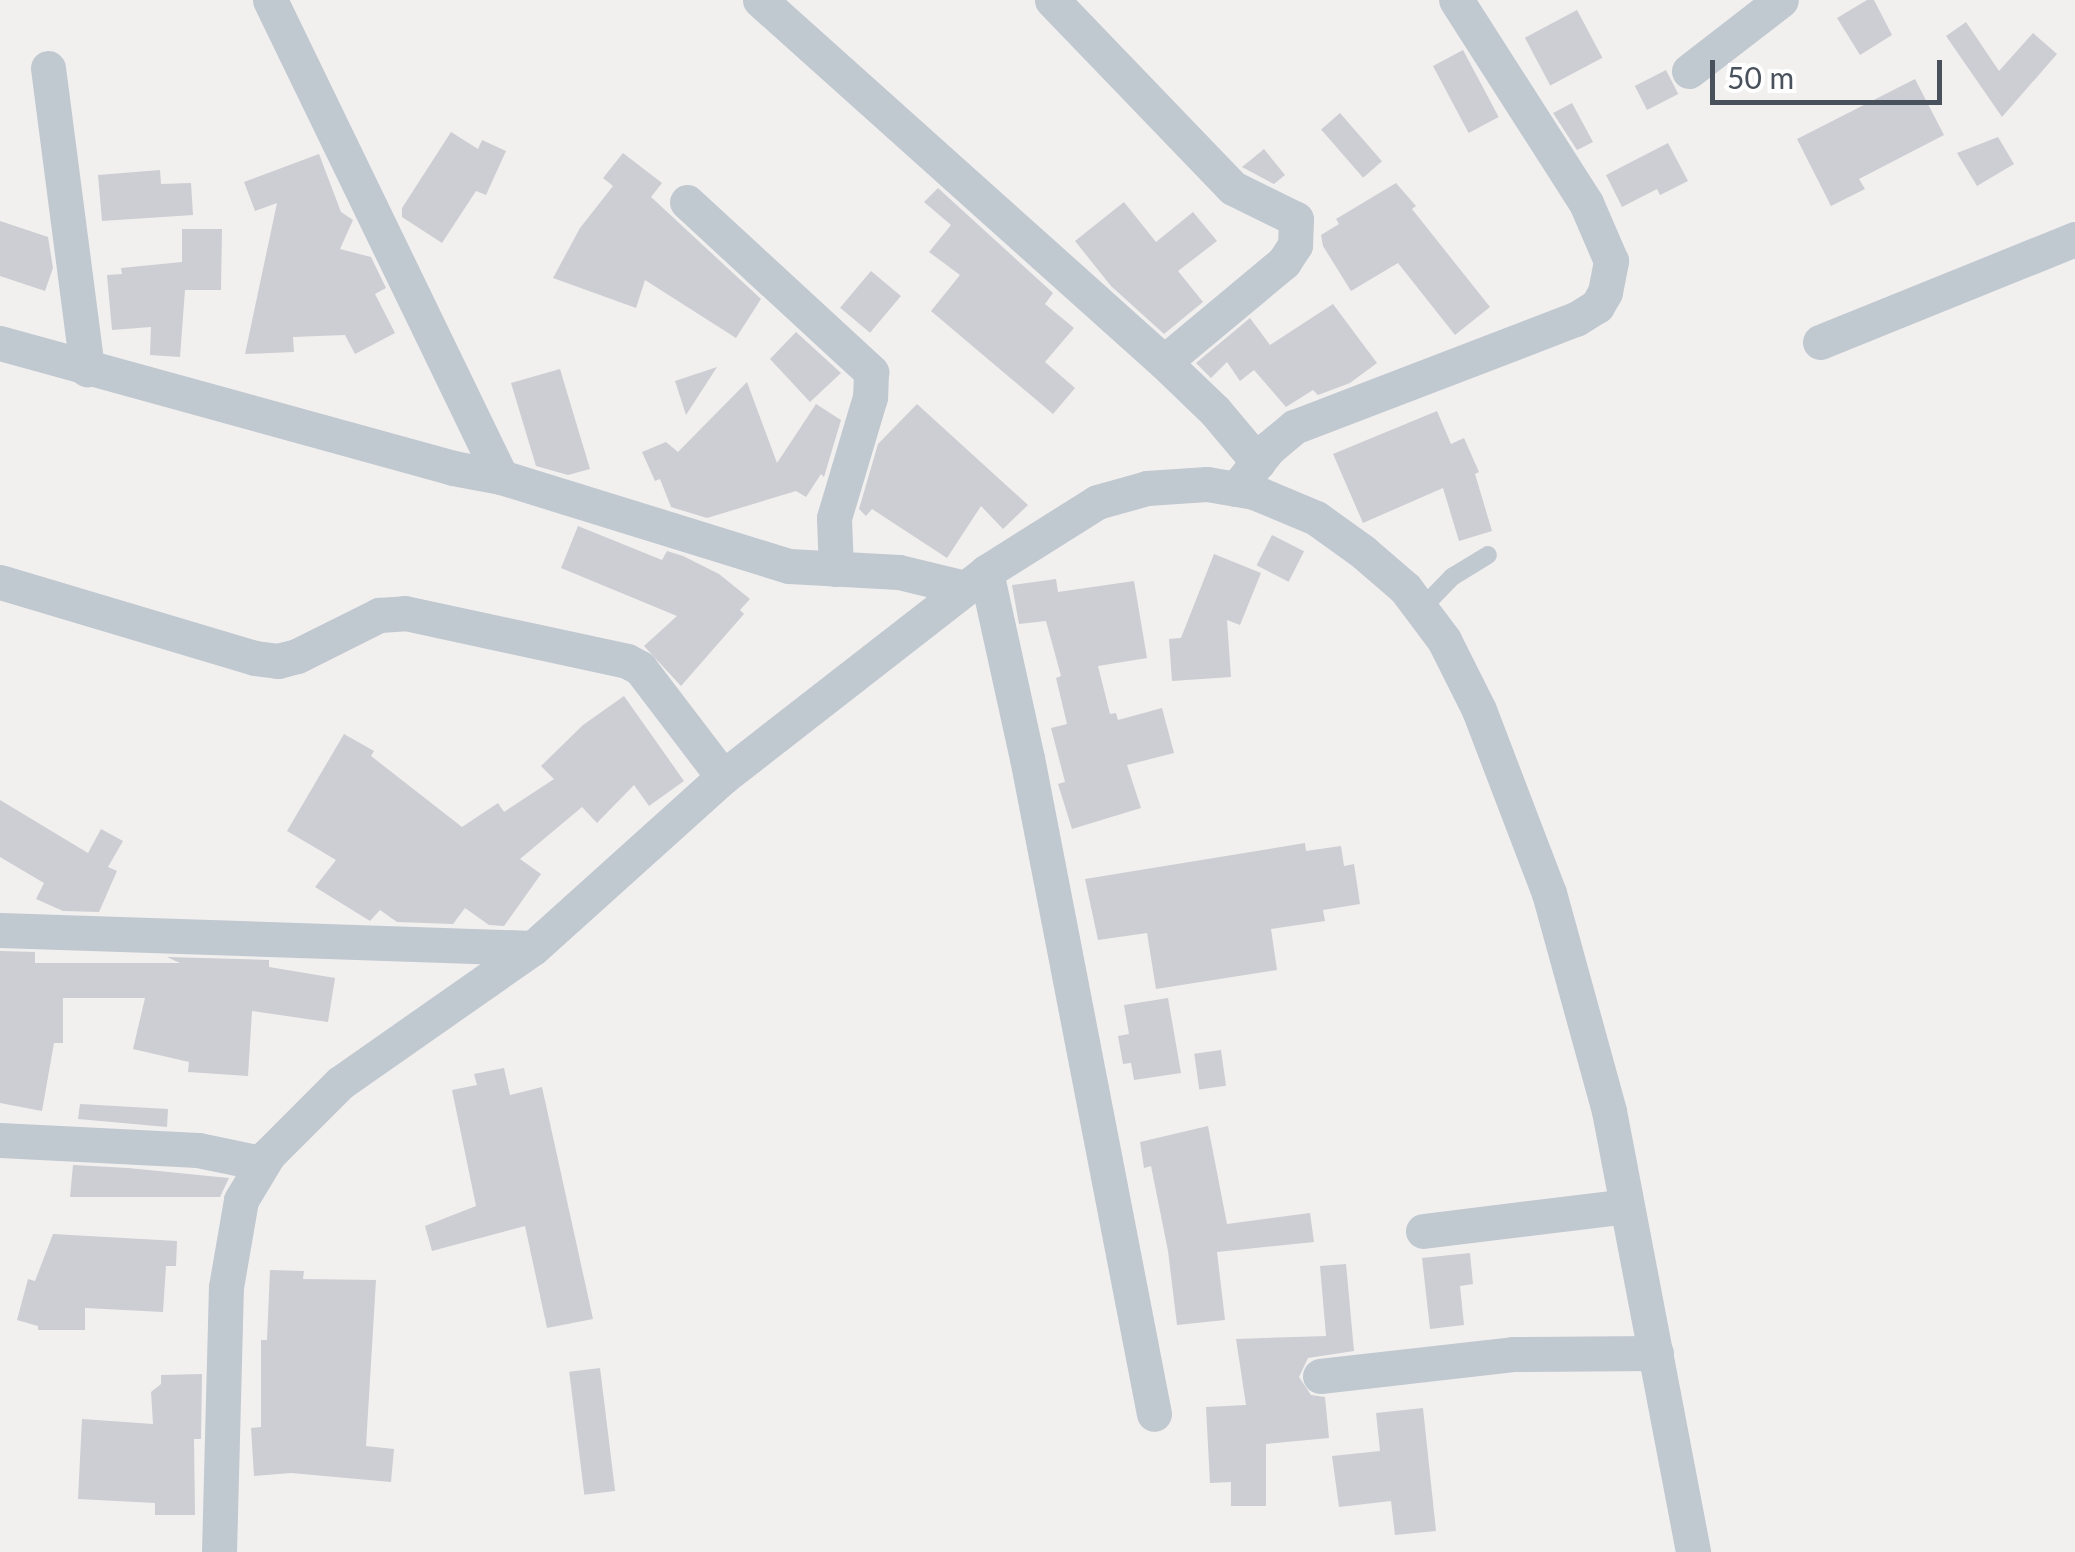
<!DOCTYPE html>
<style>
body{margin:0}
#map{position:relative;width:2075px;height:1552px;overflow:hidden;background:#f2efef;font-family:Lato,sans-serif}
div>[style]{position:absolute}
.building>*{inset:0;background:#ccced3;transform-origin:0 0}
.lane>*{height:18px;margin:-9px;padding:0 9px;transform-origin:9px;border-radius:9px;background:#c0c8d0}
.street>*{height:35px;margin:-17.5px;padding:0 17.5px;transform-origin:17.5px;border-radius:17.5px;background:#c0c8d0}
span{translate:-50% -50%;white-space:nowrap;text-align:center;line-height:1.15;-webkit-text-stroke:8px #fff;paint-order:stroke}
.scale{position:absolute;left:1710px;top:60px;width:232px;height:45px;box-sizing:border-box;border:5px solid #48515c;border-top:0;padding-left:12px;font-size:30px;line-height:35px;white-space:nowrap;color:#48515c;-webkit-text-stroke:8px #fff;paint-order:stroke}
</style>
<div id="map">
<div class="building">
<i style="clip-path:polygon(1867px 0,1874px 0,1892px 35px,1860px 55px,1837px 18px)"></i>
<i style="left:1577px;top:10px;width:54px;height:59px;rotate:62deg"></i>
<i style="clip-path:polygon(1966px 22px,1999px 71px,2033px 33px,2057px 54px,2002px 117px,1946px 36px)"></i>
<i style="left:1463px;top:50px;width:76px;height:34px;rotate:62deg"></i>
<i style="left:1666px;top:70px;width:27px;height:35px;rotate:63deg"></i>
<i style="clip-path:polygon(1915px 79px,1944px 135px,1859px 179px,1865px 189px,1831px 206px,1797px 139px)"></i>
<i style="clip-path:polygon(1572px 103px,1593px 142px,1577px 150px,1553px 113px)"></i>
<i style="left:1340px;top:113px;width:64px;height:25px;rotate:49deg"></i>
<i style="clip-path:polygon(451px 132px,478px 149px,482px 140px,506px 151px,486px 195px,476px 191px,442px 243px,402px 217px,402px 208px)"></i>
<i style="clip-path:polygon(1998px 137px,2014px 164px,1977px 186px,1957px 153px)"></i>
<i style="clip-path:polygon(1668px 143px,1688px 181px,1660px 195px,1657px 189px,1622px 207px,1606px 175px)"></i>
<i style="clip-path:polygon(1264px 149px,1285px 175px,1274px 184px,1242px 167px)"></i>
<i style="clip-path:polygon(623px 153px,662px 183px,651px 197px,761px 299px,736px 338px,645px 280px,636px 308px,553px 278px,580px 228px,613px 186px,603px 178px)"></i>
<i style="clip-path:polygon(319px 154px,341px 212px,353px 220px,340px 249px,371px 257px,386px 288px,375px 294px,395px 333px,355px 354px,345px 335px,293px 337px,294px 352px,245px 354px,277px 203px,255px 211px,244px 182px)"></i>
<i style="clip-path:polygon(160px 170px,161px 184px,191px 183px,193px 215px,102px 221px,98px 175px)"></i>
<i style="clip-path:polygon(1396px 183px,1416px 206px,1412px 209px,1490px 307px,1455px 335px,1398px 263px,1351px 291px,1323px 246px,1321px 235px,1339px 224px,1336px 219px)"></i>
<i style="clip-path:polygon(938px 188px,1053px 293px,1045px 304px,1074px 328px,1045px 362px,1075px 388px,1053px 414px,931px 311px,960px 275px,929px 252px,951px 225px,924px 202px)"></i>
<i style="clip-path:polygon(1124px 202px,1156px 242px,1193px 212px,1217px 241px,1178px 271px,1203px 302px,1164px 334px,1111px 286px,1075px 241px)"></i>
<i style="clip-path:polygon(0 221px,48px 237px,53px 268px,45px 291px,0 276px)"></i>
<i style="clip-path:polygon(182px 229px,222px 229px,221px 290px,185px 290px,180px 357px,150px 355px,151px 327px,112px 330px,107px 275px,122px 274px,121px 268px,182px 262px)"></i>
<i style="left:871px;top:271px;width:39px;height:48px;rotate:40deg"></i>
<i style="clip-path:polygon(1333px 304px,1377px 363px,1350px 383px,1318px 395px,1313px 390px,1286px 407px,1254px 370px,1240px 381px,1227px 362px,1211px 378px,1196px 363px,1250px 318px,1270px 345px)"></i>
<i style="clip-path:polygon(796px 332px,841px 373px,810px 402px,770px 359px)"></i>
<i style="clip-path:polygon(717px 367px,686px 415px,675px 381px)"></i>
<i style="clip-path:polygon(560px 369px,590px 469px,568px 475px,536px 466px,511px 383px)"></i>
<i style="clip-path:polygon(747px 382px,777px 463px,816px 404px,841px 420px,824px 477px,821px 474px,806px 497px,796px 491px,707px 518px,671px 507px,660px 479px,655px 481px,642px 452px,666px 442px,678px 452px)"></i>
<i style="clip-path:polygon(917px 404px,1028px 505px,1003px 529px,981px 506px,947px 558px,872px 509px,866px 516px,859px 509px,878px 444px)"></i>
<i style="clip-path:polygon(1437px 411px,1451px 444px,1464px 438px,1479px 472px,1475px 474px,1492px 531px,1459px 541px,1443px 488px,1363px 523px,1333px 454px)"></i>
<i style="clip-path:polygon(578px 526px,662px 560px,667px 551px,683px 556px,719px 574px,750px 599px,740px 610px,744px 614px,681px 686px,644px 646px,677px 616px,561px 568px)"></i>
<i style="left:1272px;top:535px;width:36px;height:34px;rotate:27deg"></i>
<i style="clip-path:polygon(1214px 554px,1261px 573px,1240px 625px,1227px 620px,1231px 677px,1172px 681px,1169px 639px,1181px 638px)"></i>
<i style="clip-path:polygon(1056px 579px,1058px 592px,1134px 581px,1147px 658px,1098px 666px,1110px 714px,1116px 713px,1118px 720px,1162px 708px,1174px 753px,1127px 765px,1141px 808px,1072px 829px,1058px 784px,1065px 782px,1051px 728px,1067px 724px,1056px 678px,1061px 676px,1046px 621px,1019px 624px,1012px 585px)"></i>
<i style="clip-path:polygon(624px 696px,684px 781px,649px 806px,634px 785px,597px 823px,582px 807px,520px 859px,541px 874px,504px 926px,489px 925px,465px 908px,453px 924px,397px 922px,380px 910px,370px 921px,315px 887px,336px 860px,287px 831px,344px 734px,374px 751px,371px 756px,462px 827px,498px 803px,504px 812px,554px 779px,541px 766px,583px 725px)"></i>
<i style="clip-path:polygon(0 800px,88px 853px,101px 829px,123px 841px,108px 867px,117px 871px,99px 912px,63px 911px,36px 899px,44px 883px,0 857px)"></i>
<i style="clip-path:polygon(1305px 843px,1306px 851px,1341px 846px,1344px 866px,1354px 864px,1360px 904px,1323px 910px,1325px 921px,1271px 929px,1277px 970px,1156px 989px,1147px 933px,1098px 940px,1085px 879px)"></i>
<i style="clip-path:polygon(0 951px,35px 952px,35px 963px,180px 963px,167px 957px,269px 960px,269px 967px,335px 978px,328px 1022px,252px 1011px,248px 1076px,188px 1072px,189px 1062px,133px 1049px,145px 998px,63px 998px,63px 1043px,54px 1043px,42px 1111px,0 1103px)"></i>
<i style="clip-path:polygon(1168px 998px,1181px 1073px,1134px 1080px,1131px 1063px,1123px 1064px,1118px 1036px,1129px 1034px,1124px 1005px)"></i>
<i style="left:1221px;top:1050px;width:36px;height:27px;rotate:82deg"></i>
<i style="clip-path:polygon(504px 1068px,510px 1095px,542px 1087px,593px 1319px,547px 1328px,525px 1226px,432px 1251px,425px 1226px,476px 1206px,452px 1090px,477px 1085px,474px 1074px)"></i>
<i style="clip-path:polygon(80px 1104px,168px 1109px,167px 1127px,78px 1119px)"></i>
<i style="clip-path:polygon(1208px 1126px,1227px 1224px,1310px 1213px,1314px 1242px,1217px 1252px,1225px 1320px,1177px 1325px,1168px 1251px,1151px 1166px,1144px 1168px,1140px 1142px)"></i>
<i style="clip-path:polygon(73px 1165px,128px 1168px,229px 1178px,220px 1197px,70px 1197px)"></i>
<i style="clip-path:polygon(53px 1234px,177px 1241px,176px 1266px,166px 1266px,163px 1312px,85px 1308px,85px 1330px,38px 1330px,38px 1326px,17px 1320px,28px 1279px,35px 1281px)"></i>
<i style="clip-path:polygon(1470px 1253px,1473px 1284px,1460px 1286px,1464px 1325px,1430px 1329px,1422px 1258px)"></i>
<i style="clip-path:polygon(1346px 1264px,1354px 1351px,1308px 1358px,1299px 1377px,1311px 1395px,1325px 1397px,1329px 1438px,1266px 1444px,1266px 1506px,1231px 1506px,1231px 1482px,1210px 1483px,1206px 1407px,1246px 1405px,1236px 1339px,1326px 1336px,1320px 1266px)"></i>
<i style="clip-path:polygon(270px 1270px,304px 1271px,303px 1279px,376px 1280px,366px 1446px,394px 1449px,391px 1482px,291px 1473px,254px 1476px,251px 1428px,261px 1427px,261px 1340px,267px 1340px)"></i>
<i style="left:600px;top:1368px;width:124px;height:31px;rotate:83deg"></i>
<i style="clip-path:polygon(202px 1374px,201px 1439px,194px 1439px,195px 1515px,155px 1515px,155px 1503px,78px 1499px,82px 1419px,153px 1424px,151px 1392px,161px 1384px,161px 1375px)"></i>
<i style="clip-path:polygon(1423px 1408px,1436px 1531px,1395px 1535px,1391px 1501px,1339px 1507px,1332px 1456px,1380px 1451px,1376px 1413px)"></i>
</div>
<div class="lane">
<i style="left:1421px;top:609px;width:45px;rotate:-45.9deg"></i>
<i style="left:1452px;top:577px;width:42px;rotate:-31.4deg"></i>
</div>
<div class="street">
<i style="left:270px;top:0;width:530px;rotate:64.16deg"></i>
<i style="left:760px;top:0;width:542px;rotate:41.86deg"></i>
<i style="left:1164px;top:362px;width:71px;rotate:43.9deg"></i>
<i style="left:1215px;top:411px;width:67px;rotate:49.9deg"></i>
<i style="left:1052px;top:0;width:261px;rotate:46.1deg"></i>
<i style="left:1233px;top:188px;width:70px;rotate:26.2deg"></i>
<i style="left:1296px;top:219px;width:26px;rotate:92deg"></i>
<i style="left:1295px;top:245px;width:20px;rotate:123deg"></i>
<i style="left:1284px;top:262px;width:156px;rotate:140.2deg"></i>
<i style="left:48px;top:68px;width:304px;rotate:82.6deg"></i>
<i style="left:1689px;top:71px;width:116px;rotate:-37.7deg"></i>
<i style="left:687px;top:202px;width:251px;rotate:42.7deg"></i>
<i style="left:871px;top:372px;width:25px;rotate:92deg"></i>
<i style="left:870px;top:397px;width:126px;rotate:106.6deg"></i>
<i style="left:834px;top:518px;width:51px;rotate:87.8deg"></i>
<i style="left:1820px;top:342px;width:275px;rotate:-22deg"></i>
<i style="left:0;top:343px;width:470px;rotate:15.4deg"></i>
<i style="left:453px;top:468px;width:49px;rotate:10.6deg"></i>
<i style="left:501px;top:477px;width:301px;rotate:17.2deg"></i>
<i style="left:789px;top:566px;width:110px;rotate:3.1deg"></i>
<i style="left:899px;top:572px;width:68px;rotate:13.6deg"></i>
<i style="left:1236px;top:489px;width:53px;rotate:-51.2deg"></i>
<i style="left:1269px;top:448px;width:33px;rotate:-40deg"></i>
<i style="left:1294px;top:427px;width:302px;rotate:-21deg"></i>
<i style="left:1576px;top:319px;width:25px;rotate:-32deg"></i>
<i style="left:1597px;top:306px;width:16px;rotate:-60deg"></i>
<i style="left:1605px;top:292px;width:32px;rotate:-79deg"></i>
<i style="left:1611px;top:261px;width:63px;rotate:-113.3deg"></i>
<i style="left:1586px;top:203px;width:241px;rotate:-122.6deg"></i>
<i style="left:986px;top:572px;width:190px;rotate:77.6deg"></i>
<i style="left:1027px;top:758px;width:668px;rotate:79.04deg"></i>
<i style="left:0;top:582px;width:266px;rotate:16.6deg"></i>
<i style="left:255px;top:658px;width:23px;rotate:7deg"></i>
<i style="left:278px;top:661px;width:20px;rotate:-15deg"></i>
<i style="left:297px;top:656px;width:92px;rotate:-26.6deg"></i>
<i style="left:379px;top:615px;width:26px;rotate:-4deg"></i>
<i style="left:405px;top:613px;width:227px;rotate:12.2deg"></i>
<i style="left:627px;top:661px;width:15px;rotate:28deg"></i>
<i style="left:640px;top:668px;width:137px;rotate:52.7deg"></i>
<i style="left:0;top:930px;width:533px;rotate:1.93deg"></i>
<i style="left:0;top:1140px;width:198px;rotate:2.9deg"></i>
<i style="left:198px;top:1150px;width:64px;rotate:11.7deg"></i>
<i style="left:1423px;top:1231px;width:205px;rotate:-7deg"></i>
<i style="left:1320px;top:1376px;width:194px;rotate:-6.5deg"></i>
<i style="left:1513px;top:1354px;width:143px;rotate:-0.4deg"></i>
<i style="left:219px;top:1552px;width:265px;rotate:-88.5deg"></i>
<i style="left:226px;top:1287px;width:88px;rotate:-80.2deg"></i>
<i style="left:241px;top:1200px;width:52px;rotate:-59deg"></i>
<i style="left:268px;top:1155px;width:102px;rotate:-45deg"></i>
<i style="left:340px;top:1083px;width:236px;rotate:-35deg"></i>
<i style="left:533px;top:948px;width:256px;rotate:-42deg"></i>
<i style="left:723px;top:777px;width:333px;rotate:-37.9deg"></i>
<i style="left:986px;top:572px;width:131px;rotate:-32.2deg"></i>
<i style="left:1097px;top:502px;width:52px;rotate:-15.6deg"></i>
<i style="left:1147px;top:488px;width:60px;rotate:-3.8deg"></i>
<i style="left:1207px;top:484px;width:48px;rotate:9.7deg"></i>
<i style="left:1254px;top:492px;width:67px;rotate:22.8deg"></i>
<i style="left:1316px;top:518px;width:57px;rotate:35.7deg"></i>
<i style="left:1362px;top:551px;width:57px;rotate:40.7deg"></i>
<i style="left:1405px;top:588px;width:65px;rotate:53.1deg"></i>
<i style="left:1444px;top:640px;width:78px;rotate:63.4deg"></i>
<i style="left:1479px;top:710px;width:196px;rotate:69.1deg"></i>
<i style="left:1549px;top:893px;width:226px;rotate:74.6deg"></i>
<i style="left:1609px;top:1111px;width:449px;rotate:79.2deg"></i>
</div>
<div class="scale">50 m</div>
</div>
